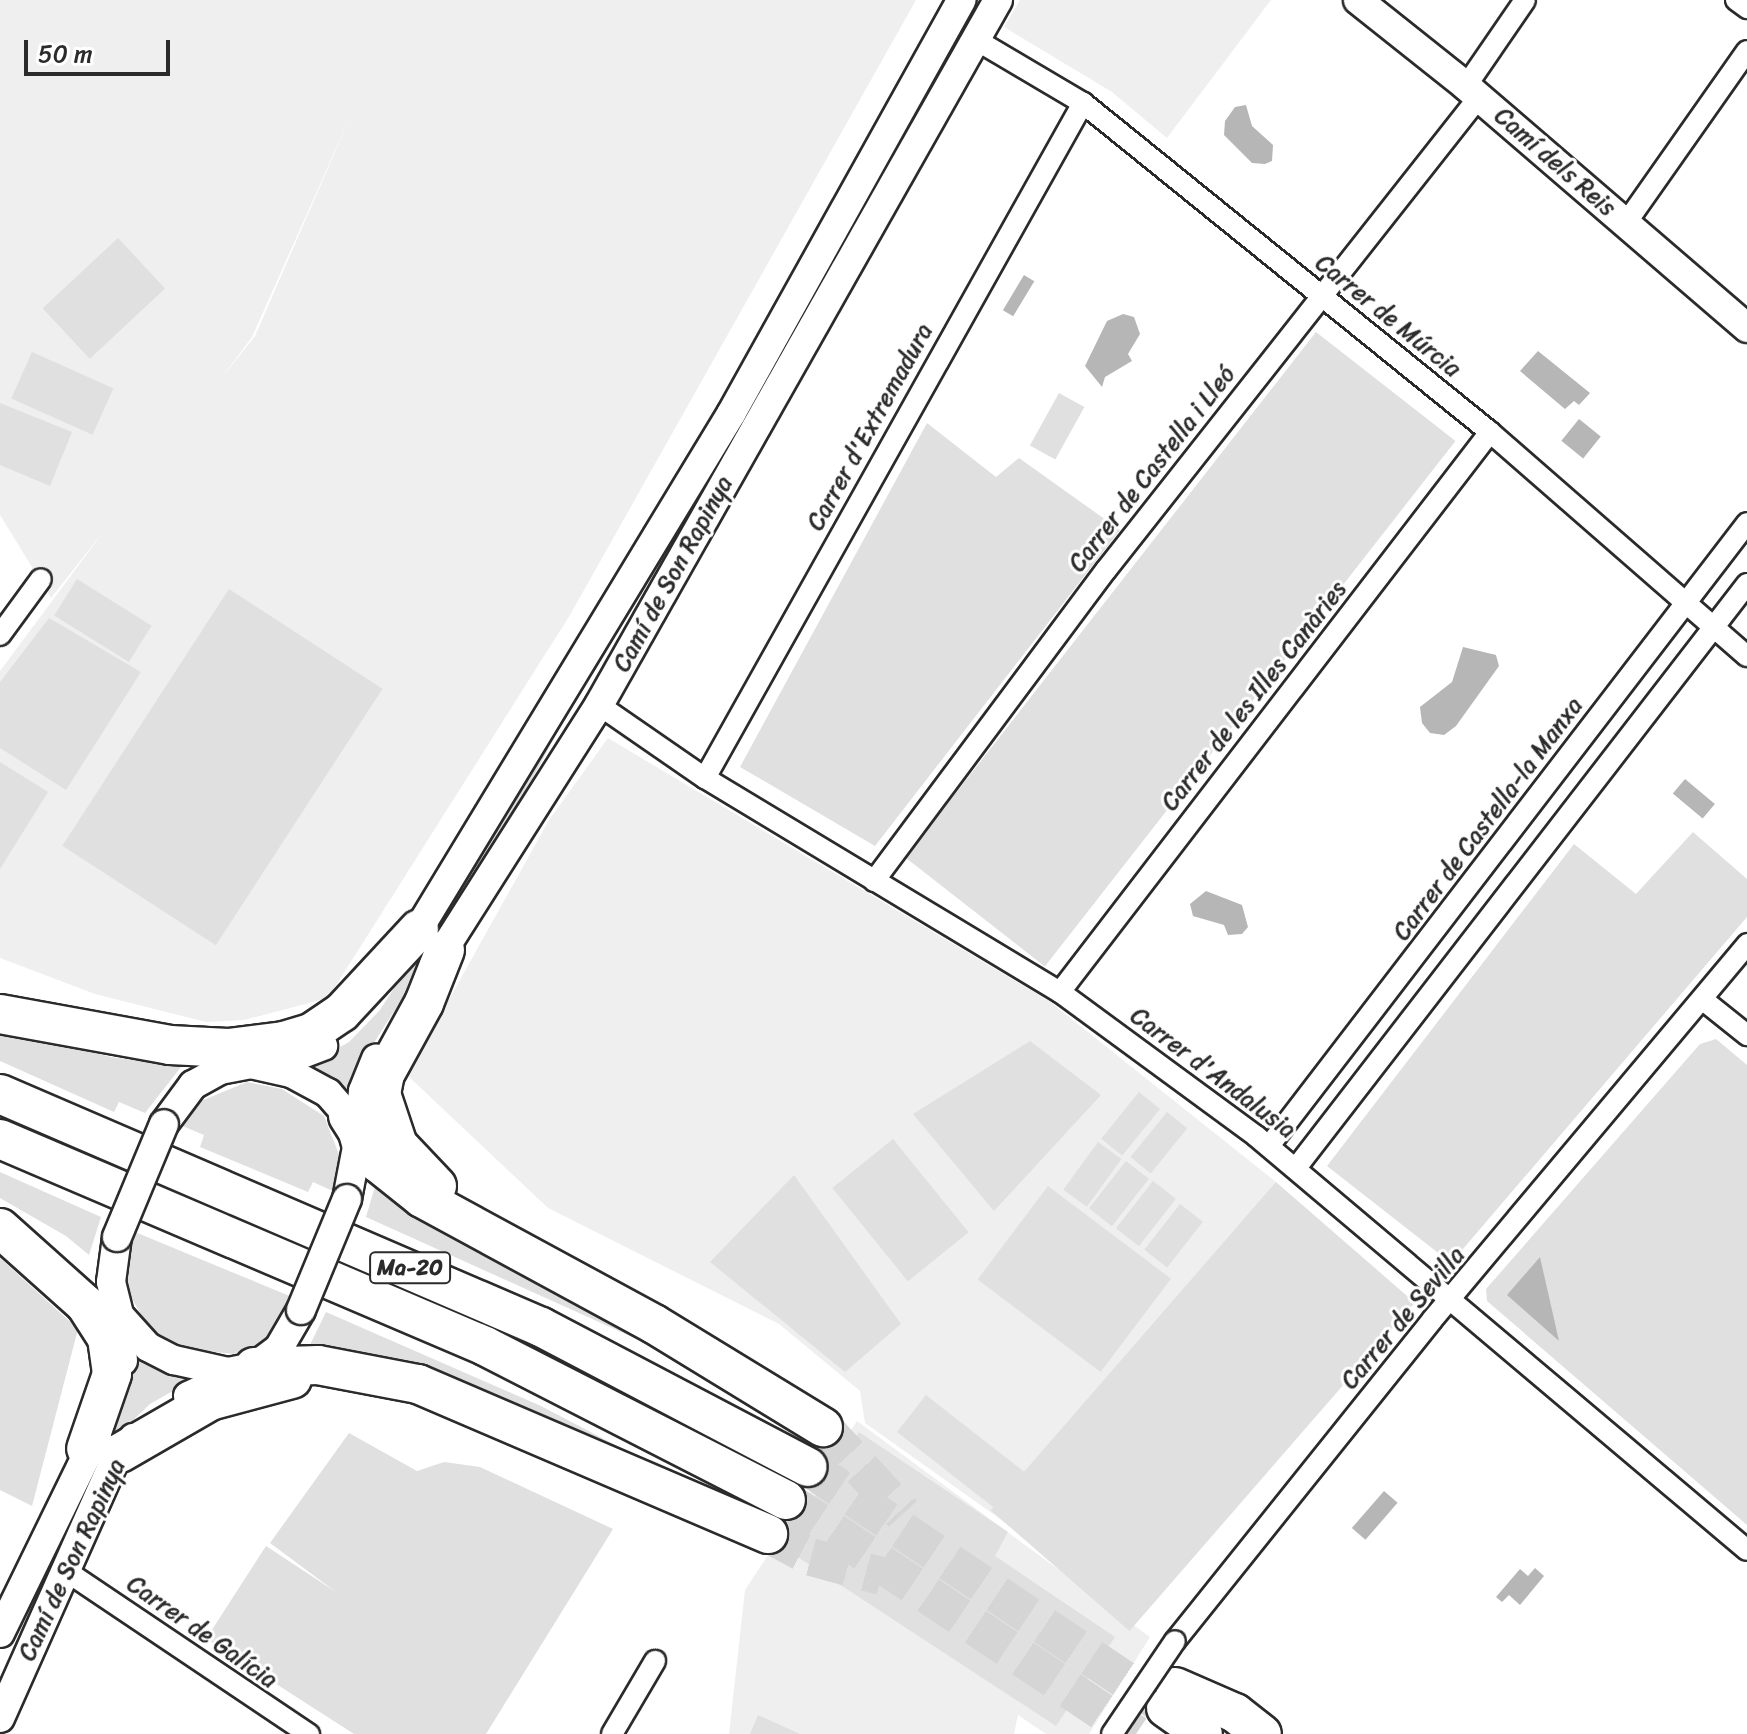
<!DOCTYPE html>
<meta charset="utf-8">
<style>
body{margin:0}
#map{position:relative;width:1747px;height:1734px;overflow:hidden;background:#fff;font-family:Sriracha,sans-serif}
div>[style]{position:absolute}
.built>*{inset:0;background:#efefef}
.green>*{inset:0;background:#e0e0e0;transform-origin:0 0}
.water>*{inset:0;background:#b6b6b6;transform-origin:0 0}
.highway-tunnel>*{height:38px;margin-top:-19px;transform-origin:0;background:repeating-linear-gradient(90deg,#d5d5d5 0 38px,transparent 0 57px)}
.roads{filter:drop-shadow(2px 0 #2b2b2b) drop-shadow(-2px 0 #2b2b2b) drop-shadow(0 2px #2b2b2b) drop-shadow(0 -2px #2b2b2b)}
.street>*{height:20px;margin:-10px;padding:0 10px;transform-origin:10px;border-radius:10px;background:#fff}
.secondary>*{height:28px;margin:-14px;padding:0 14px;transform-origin:14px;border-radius:14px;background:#fff}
.highway>*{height:38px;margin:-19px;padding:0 19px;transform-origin:19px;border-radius:19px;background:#fff}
.bridges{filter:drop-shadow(2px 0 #2b2b2b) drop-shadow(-2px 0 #2b2b2b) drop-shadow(0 2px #2b2b2b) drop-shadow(0 -2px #2b2b2b)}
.street-bridge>*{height:20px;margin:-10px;padding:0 10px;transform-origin:10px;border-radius:10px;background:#fff}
.secondary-bridge>*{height:28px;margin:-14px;padding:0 14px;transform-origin:14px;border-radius:14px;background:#fff}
span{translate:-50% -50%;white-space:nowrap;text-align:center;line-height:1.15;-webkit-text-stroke:6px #fff;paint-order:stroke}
.shield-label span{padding:2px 6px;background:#fff;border:2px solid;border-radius:6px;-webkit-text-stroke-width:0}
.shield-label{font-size:22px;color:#2b2b2b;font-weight:700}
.street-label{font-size:24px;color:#2b2b2b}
.scale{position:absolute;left:24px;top:40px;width:146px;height:36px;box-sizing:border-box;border:4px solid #2b2b2b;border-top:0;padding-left:10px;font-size:24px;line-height:28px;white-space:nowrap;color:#2b2b2b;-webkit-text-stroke:6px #fff;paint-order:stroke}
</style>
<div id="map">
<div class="built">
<i style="clip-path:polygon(evenodd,0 0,916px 0,570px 615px,328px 998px,244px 1020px,206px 1022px,95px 994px,0 958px,0 671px,104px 531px,51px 598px,0 515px,0 0,355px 106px,255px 336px,220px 380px,252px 337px,355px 106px)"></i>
<i style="clip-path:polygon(1020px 0,1271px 0,1167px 138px,1112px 92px,1004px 27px)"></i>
<i style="clip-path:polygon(608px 738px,1049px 1001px,1276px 1182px,1010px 1526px,865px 1423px,860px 1391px,779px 1324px,548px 1208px,407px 1075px,549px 820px)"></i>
<i style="clip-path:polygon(857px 1421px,1150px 1637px,1089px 1734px,1046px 1734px,1018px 1715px,1014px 1734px,729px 1734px,745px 1590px)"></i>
</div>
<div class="green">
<i style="left:118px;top:238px;width:69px;height:103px;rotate:47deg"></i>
<i style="left:1316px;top:332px;width:177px;height:667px;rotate:38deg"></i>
<i style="left:32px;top:352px;width:89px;height:51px;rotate:24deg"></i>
<i style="left:1059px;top:393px;width:29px;height:60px;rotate:29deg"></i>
<i style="clip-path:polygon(0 403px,72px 432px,50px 486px,0 465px)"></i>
<i style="clip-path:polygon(927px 423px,996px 477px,1019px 458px,1120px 530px,875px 846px,740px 767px)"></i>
<i style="left:77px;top:579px;width:88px;height:43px;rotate:32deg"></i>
<i style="left:229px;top:589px;width:183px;height:306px;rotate:33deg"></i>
<i style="clip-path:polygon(49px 618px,141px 672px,66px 790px,0 748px,0 682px)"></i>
<i style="clip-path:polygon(552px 742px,481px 875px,363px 1060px,349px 1100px,304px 1067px,349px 1042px,380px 1010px)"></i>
<i style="clip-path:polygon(0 762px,48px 792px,0 869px)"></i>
<i style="clip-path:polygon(1693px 832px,1747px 879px,1747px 917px,1451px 1263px,1327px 1166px,1574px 844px,1636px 894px)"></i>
<i style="clip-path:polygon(0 1029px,111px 1057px,181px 1067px,145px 1113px,119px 1102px,114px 1112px,0 1061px)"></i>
<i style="clip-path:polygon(1716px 1039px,1747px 1065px,1747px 1525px,1487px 1301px,1486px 1289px,1700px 1044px)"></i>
<i style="clip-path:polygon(1030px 1041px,1101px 1095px,994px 1211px,913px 1114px)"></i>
<i style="clip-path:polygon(247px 1082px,282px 1089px,324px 1116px,340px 1157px,335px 1192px,313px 1182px,308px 1192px,200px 1147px,204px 1135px,180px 1125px,201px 1101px)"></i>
<i style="left:1139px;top:1092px;width:27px;height:60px;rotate:39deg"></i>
<i style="left:1167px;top:1112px;width:26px;height:58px;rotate:39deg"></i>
<i style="left:893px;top:1139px;width:120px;height:78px;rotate:51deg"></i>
<i style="left:1098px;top:1142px;width:29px;height:59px;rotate:36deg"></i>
<i style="left:1126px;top:1161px;width:29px;height:60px;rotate:38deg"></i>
<i style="clip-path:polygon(0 1172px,101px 1217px,89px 1255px,66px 1236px,0 1198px)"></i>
<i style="clip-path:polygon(794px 1175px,901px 1324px,845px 1372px,710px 1262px)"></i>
<i style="left:1153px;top:1181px;width:29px;height:60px;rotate:38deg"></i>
<i style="left:1276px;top:1182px;width:184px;height:435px;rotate:41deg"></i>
<i style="clip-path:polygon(376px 1183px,720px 1382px,641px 1341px,366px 1217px)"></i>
<i style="left:1048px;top:1186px;width:154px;height:117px;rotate:37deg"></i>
<i style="left:1180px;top:1204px;width:29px;height:58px;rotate:38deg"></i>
<i style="clip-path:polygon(135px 1232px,292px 1297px,279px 1326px,257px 1345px,233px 1354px,190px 1349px,159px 1334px,146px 1323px,128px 1292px,128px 1250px)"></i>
<i style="clip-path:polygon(0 1258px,78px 1329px,32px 1506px,0 1490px)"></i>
<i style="clip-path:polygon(326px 1312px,541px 1406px,640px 1458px,638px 1463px,307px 1351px)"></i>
<i style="clip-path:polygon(137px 1352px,196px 1378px,150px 1404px,107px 1445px)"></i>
<i style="left:926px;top:1395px;width:139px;height:47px;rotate:38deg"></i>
<i style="clip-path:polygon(859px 1432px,1008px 1532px,995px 1556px,1115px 1637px,1056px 1726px,781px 1546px)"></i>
<i style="clip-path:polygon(349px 1433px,417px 1471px,444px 1462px,480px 1467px,613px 1529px,486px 1734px,354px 1734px,206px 1639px,266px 1546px,336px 1592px,270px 1543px)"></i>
<i style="clip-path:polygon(758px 1715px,800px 1734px,750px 1734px)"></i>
</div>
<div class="water">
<i style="clip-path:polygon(1246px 105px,1252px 126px,1273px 145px,1272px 161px,1265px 164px,1252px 163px,1224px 135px,1225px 121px,1235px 107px)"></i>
<i style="left:1024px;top:275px;width:12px;height:41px;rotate:31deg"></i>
<i style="clip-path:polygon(1123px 314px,1134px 317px,1140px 334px,1128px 354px,1132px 361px,1105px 377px,1102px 387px,1085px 366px,1107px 321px)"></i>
<i style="clip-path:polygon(1538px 351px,1590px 393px,1579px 405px,1574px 401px,1565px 409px,1520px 371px)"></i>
<i style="left:1579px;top:419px;width:28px;height:28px;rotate:39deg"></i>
<i style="clip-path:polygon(1463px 647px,1496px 655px,1499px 666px,1456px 726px,1444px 735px,1430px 733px,1422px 723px,1420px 707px,1452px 682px)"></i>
<i style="left:1685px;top:779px;width:39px;height:19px;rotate:40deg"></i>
<i style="clip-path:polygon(1206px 891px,1242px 905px,1248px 927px,1242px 934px,1228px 935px,1224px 925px,1193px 916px,1190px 904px)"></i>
<i style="clip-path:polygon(1540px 1257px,1559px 1341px,1507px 1295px)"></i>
<i style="left:1384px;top:1491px;width:18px;height:49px;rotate:41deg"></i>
<i style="clip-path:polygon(1535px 1568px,1544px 1576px,1520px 1605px,1509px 1595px,1502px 1602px,1496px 1597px,1520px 1569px,1528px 1576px)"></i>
</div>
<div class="highway-tunnel">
<i style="left:823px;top:1427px;width:118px;rotate:47.4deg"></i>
<i style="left:808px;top:1467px;width:432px;rotate:33.9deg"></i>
<i style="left:786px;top:1500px;width:421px;rotate:33.8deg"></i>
<i style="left:768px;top:1534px;width:49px;rotate:28.1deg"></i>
<i style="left:811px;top:1557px;width:73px;rotate:15.2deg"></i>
</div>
<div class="roads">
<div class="street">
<i style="left:1736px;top:0;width:14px;rotate:36deg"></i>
<i style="left:978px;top:41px;width:122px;rotate:30.6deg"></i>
<i style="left:1083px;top:103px;width:523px;rotate:38.95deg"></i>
<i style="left:1490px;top:432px;width:341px;rotate:41.1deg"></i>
<i style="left:1466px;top:86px;width:104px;rotate:-55.5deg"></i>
<i style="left:1626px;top:223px;width:210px;rotate:-54.9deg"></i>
<i style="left:0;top:635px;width:69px;rotate:-53.8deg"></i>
<i style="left:599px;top:705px;width:129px;rotate:34.6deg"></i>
<i style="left:705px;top:778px;width:415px;rotate:31.1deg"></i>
<i style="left:1060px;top:992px;width:243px;rotate:36.3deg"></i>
<i style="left:1256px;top:1136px;width:642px;rotate:40.14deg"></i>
<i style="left:705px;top:778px;width:774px;rotate:-60.75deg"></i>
<i style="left:874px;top:881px;width:388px;rotate:-53.3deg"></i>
<i style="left:1106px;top:570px;width:602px;rotate:-51.74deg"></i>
<i style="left:1060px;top:992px;width:706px;rotate:-52.48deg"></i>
<i style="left:1702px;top:999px;width:58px;rotate:38.7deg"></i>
<i style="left:1269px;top:1146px;width:785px;rotate:-52.5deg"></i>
<i style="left:1296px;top:1168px;width:738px;rotate:-52.32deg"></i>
<i style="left:66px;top:1571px;width:293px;rotate:33.9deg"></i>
<i style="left:1175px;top:1641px;width:411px;rotate:-51.3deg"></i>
<i style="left:1432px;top:1320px;width:491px;rotate:-50deg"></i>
<i style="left:612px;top:1734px;width:85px;rotate:-59.5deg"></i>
</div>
<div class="secondary">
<i style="left:1358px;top:0;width:138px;rotate:38.5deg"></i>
<i style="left:1466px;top:86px;width:371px;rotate:40.7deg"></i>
<i style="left:409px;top:945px;width:621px;rotate:-58.77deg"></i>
<i style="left:731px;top:414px;width:474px;rotate:-60.9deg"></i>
<i style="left:434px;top:965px;width:308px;rotate:-57.6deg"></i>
<i style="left:599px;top:705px;width:810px;rotate:-60.49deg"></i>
<i style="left:251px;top:1064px;width:33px;rotate:-5deg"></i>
<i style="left:284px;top:1061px;width:42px;rotate:-21deg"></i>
<i style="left:164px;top:1124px;width:49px;rotate:-53.4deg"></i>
<i style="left:193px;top:1085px;width:31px;rotate:-29deg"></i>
<i style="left:220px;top:1070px;width:32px;rotate:-11deg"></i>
<i style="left:251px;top:1064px;width:41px;rotate:12.7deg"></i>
<i style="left:291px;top:1073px;width:42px;rotate:28.4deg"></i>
<i style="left:328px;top:1093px;width:30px;rotate:49deg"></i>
<i style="left:348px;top:1116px;width:32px;rotate:74deg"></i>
<i style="left:357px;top:1147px;width:53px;rotate:100.9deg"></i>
<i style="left:358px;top:1142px;width:51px;rotate:-84.4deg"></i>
<i style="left:363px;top:1091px;width:35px;rotate:-68deg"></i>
<i style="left:117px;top:1237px;width:45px;rotate:97.6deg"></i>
<i style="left:111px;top:1282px;width:34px;rotate:76deg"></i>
<i style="left:119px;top:1315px;width:43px;rotate:47.8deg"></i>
<i style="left:148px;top:1347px;width:29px;rotate:27deg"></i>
<i style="left:174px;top:1360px;width:55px;rotate:12.5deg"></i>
<i style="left:228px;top:1372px;width:26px;rotate:-11deg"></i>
<i style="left:254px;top:1367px;width:31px;rotate:-37deg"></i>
<i style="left:279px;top:1348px;width:44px;rotate:-59.9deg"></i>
<i style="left:119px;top:1315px;width:46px;rotate:85deg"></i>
<i style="left:188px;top:1396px;width:63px;rotate:-24.5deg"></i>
<i style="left:0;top:1633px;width:221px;rotate:-64deg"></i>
<i style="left:0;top:1718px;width:278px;rotate:-66deg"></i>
<i style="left:113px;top:1464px;width:33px;rotate:-52deg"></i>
</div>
<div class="highway">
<i style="left:0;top:1014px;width:173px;rotate:10.3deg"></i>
<i style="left:170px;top:1045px;width:58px;rotate:3deg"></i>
<i style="left:228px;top:1048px;width:56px;rotate:-7.1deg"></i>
<i style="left:284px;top:1041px;width:28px;rotate:-17deg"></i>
<i style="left:311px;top:1033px;width:37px;rotate:-34deg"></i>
<i style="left:342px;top:1012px;width:113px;rotate:-47.1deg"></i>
<i style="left:0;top:1094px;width:589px;rotate:23.3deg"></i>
<i style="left:541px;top:1327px;width:301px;rotate:27.7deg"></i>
<i style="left:348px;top:1116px;width:56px;rotate:57.4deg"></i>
<i style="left:378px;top:1163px;width:56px;rotate:38.5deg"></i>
<i style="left:422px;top:1198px;width:264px;rotate:28.5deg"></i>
<i style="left:654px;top:1324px;width:198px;rotate:31.4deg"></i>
<i style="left:0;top:1139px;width:527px;rotate:23.11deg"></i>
<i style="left:485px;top:1346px;width:338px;rotate:27.1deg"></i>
<i style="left:437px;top:1186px;width:57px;rotate:-133.6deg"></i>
<i style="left:398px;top:1145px;width:54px;rotate:-108.4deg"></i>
<i style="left:381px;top:1094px;width:20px;rotate:-79deg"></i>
<i style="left:385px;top:1074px;width:81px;rotate:-61.2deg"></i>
<i style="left:424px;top:1003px;width:57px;rotate:-68.4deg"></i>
<i style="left:0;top:1228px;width:114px;rotate:41.8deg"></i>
<i style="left:85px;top:1304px;width:40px;rotate:57.1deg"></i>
<i style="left:107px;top:1338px;width:36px;rotate:82deg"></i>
<i style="left:112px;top:1374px;width:79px;rotate:109.1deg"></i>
<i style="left:254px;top:1367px;width:64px;rotate:-1.8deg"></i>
<i style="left:318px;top:1365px;width:102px;rotate:10.8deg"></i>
<i style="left:418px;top:1384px;width:381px;rotate:23.2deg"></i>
<i style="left:120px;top:1453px;width:104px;rotate:-30deg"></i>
<i style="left:210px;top:1401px;width:85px;rotate:-15deg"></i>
<i style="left:1175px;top:1687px;width:65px;rotate:23.4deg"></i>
<i style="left:1235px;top:1713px;width:34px;rotate:38deg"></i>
<i style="left:1166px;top:1708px;width:45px;rotate:35.1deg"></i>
</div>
</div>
<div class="bridges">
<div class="street-bridge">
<i style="left:1112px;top:1734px;width:112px;rotate:-55.9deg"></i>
</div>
<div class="secondary-bridge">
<i style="left:117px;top:1237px;width:122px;rotate:-67.4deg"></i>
<i style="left:301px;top:1310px;width:120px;rotate:-67.5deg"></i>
</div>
</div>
<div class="shield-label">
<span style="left:410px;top:1268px">Ma-20</span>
</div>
<div class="street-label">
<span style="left:1555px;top:162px;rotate:41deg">Camí dels Reis</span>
<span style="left:1388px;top:316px;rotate:39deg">Carrer de Múrcia</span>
<span style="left:870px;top:427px;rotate:-61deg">Carrer d'Extremadura</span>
<span style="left:1152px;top:469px;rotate:-52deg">Carrer de Castella i Lleó</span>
<span style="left:673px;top:574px;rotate:-61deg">Camí de Son Rapinya</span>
<span style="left:1254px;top:696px;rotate:-52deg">Carrer de les Illes Canàries</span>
<span style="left:1488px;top:819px;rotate:-53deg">Carrer de Castella-la Manxa</span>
<span style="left:1213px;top:1073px;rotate:37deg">Carrer d'Andalusia</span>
<span style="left:1403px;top:1318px;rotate:-50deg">Carrer de Sevilla</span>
<span style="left:72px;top:1560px;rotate:-65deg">Camí de Son Rapinya</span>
<span style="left:202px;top:1632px;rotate:35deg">Carrer de Galícia</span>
</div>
<div class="scale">50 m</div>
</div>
